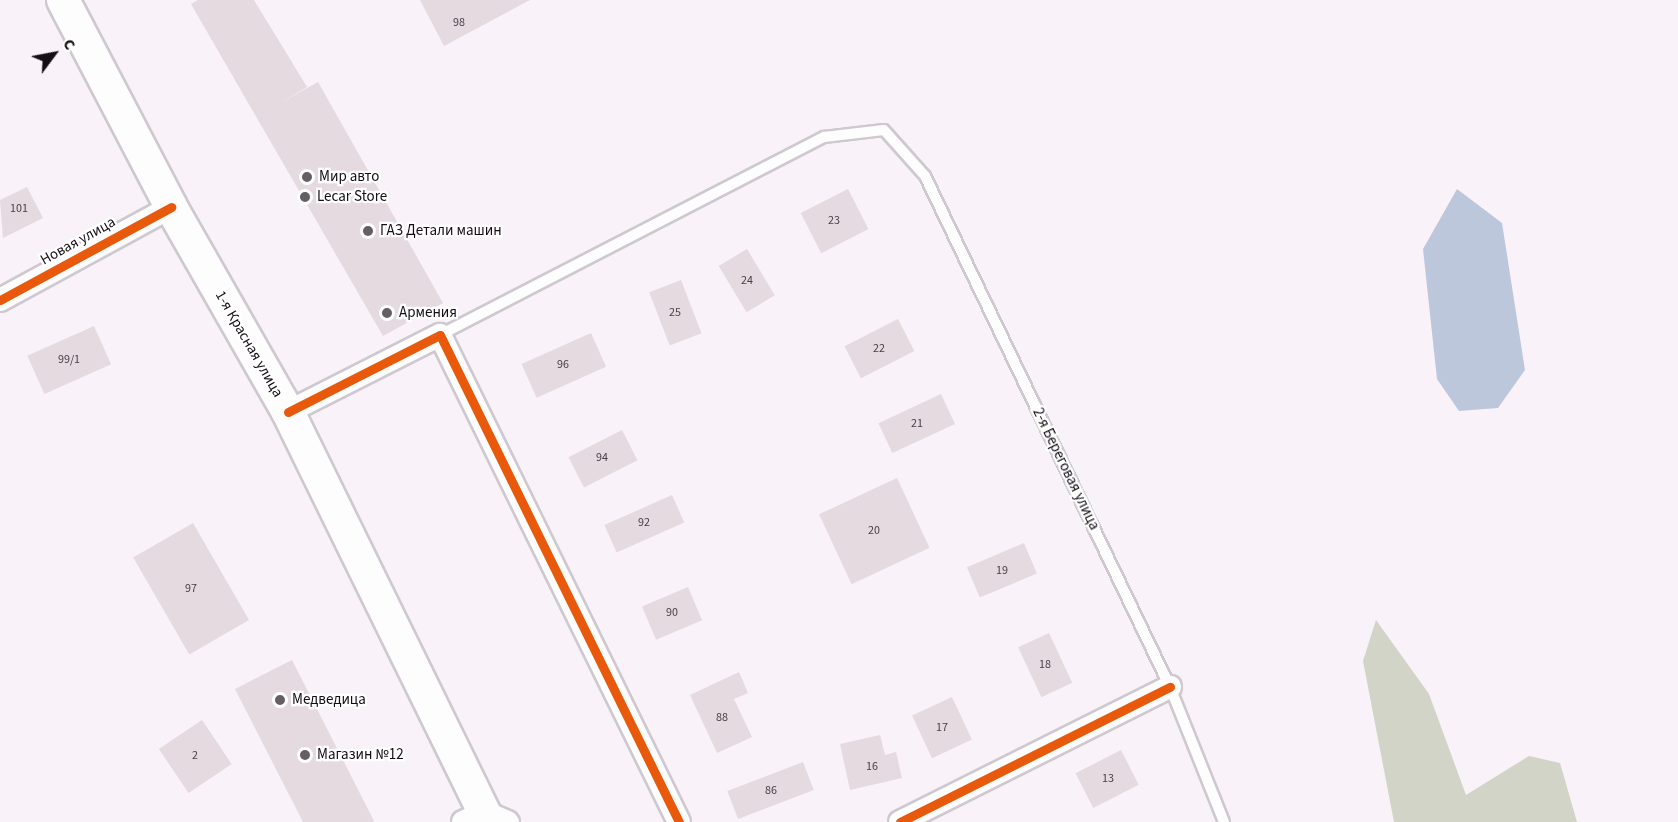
<!DOCTYPE html>
<meta charset="utf-8">
<style>
body{margin:0}
#map{position:relative;width:1678px;height:822px;overflow:hidden;background:#f9f2f9;font-family:"Source Sans 3",sans-serif}
div>[style]{position:absolute}
.forest>*{inset:0;background:#d1d4c6}
.water>*{inset:0;background:#bdc7dc}
.building>*{inset:0;background:#e4dae0;transform-origin:0 0}
.roads{filter:drop-shadow(2px 0 #cfc8d0) drop-shadow(-2px 0 #cfc8d0) drop-shadow(0 2px #cfc8d0) drop-shadow(0 -2px #cfc8d0)}
.lane>*{height:10px;margin:-5px;padding:0 5px;transform-origin:5px;border-radius:5px;background:#fefdfe}
.street>*{height:22px;margin:-11px;padding:0 11px;transform-origin:11px;border-radius:11px;background:#fefdfe}
.secondary>*{height:32px;margin:-16px;padding:0 16px;transform-origin:16px;border-radius:16px;background:#fefdfe}
.cycleway>*{height:9px;margin:-4.5px;padding:0 4.5px;transform-origin:4.5px;border-radius:4.5px;background:#e8590c}
.dots>*{width:16px;height:16px;translate:-50% -50%;box-sizing:border-box;border:3px solid #fff;border-radius:50%}
span{translate:-50% -50%;white-space:nowrap;text-align:center;line-height:1.15;-webkit-text-stroke:4.5px #fff;paint-order:stroke}
.number-label{font-size:12px;color:#494148}
.number-label span{-webkit-text-stroke-width:0}
.poi-label{font-size:15px;color:#150e15}
.left{translate:0 -50%;text-align:left}
.street-label{font-size:15px;color:#150e15}
.north{position:absolute;left:24px;top:24px;width:60px;height:60px;-webkit-text-stroke:4px #fff;paint-order:stroke;rotate:58deg;font-size:16px;font-weight:700;line-height:24px;text-align:center;color:#150e15}
.north::after{content:'';display:block;margin:auto;width:21px;height:27px;background:#150e15;clip-path:polygon(50% 0,100% 100%,50% 72%,0 100%)}
</style>
<div id="map">
<div class="forest">
<i style="clip-path:polygon(1376px 620px,1429px 694px,1466px 795px,1529px 756px,1560px 763px,1577px 822px,1394px 822px,1363px 661px)"></i>
</div>
<div class="water">
<i style="clip-path:polygon(1457px 189px,1502px 223px,1525px 370px,1498px 408px,1459px 411px,1437px 379px,1423px 249px)"></i>
</div>
<div class="building">
<i style="clip-path:polygon(198px 0,254px 0,307px 87px,280px 103px,318px 82px,443px 303px,383px 336px,191px 4px)"></i>
<i style="clip-path:polygon(420px 0,530px 0,444px 46px)"></i>
<i style="clip-path:polygon(27px 187px,43px 218px,3px 238px,0 200px)"></i>
<i style="left:848px;top:189px;width:45px;height:53px;rotate:63deg"></i>
<i style="left:747px;top:249px;width:54px;height:33px;rotate:59deg"></i>
<i style="left:681px;top:280px;width:57px;height:34px;rotate:69deg"></i>
<i style="left:898px;top:319px;width:36px;height:60px;rotate:63deg"></i>
<i style="left:94px;top:326px;width:42px;height:73px;rotate:66deg"></i>
<i style="left:591px;top:333px;width:37px;height:76px;rotate:66deg"></i>
<i style="left:941px;top:394px;width:33px;height:69px;rotate:65deg"></i>
<i style="left:622px;top:430px;width:34px;height:60px;rotate:63deg"></i>
<i style="left:897px;top:478px;width:77px;height:86px;rotate:65deg"></i>
<i style="left:672px;top:495px;width:30px;height:74px;rotate:66deg"></i>
<i style="left:193px;top:523px;width:112px;height:69px;rotate:60deg"></i>
<i style="left:1024px;top:543px;width:33px;height:62px;rotate:67deg"></i>
<i style="left:688px;top:587px;width:36px;height:50px;rotate:67deg"></i>
<i style="left:1049px;top:633px;width:55px;height:34px;rotate:65deg"></i>
<i style="clip-path:polygon(292px 660px,374px 821px,372px 822px,303px 822px,235px 689px)"></i>
<i style="clip-path:polygon(739px 672px,748px 693px,734px 699px,752px 737px,717px 753px,690px 695px)"></i>
<i style="left:952px;top:697px;width:47px;height:44px;rotate:65deg"></i>
<i style="left:202px;top:720px;width:53px;height:52px;rotate:56deg"></i>
<i style="clip-path:polygon(880px 735px,885px 755px,896px 752px,902px 778px,850px 790px,840px 744px)"></i>
<i style="left:1121px;top:750px;width:39px;height:51px;rotate:63deg"></i>
<i style="left:803px;top:762px;width:30px;height:81px;rotate:69deg"></i>
</div>
<div class="roads">
<div class="lane">
<i style="left:440px;top:335px;width:432px;rotate:-27.3deg"></i>
<i style="left:824px;top:137px;width:60px;rotate:-6.7deg"></i>
<i style="left:884px;top:130px;width:62px;rotate:48.3deg"></i>
<i style="left:925px;top:176px;width:567px;rotate:64.38deg"></i>
<i style="left:1170px;top:687px;width:145px;rotate:68.2deg"></i>
</div>
<div class="street">
<i style="left:0;top:300px;width:195px;rotate:-28.5deg"></i>
<i style="left:288px;top:412px;width:170px;rotate:-26.9deg"></i>
<i style="left:440px;top:335px;width:542px;rotate:63.86deg"></i>
<i style="left:463px;top:822px;width:23px;rotate:-25deg"></i>
<i style="left:484px;top:812px;width:26px;rotate:23deg"></i>
<i style="left:900px;top:822px;width:302px;rotate:-26.6deg"></i>
</div>
<div class="secondary">
<i style="left:63px;top:0;width:233px;rotate:62.4deg"></i>
<i style="left:171px;top:207px;width:236px;rotate:60.3deg"></i>
<i style="left:288px;top:412px;width:457px;rotate:63.9deg"></i>
</div>
</div>
<div class="cycleway">
<i style="left:0;top:300px;width:195px;rotate:-28.5deg"></i>
<i style="left:288px;top:412px;width:170px;rotate:-26.9deg"></i>
<i style="left:440px;top:335px;width:542px;rotate:63.86deg"></i>
<i style="left:900px;top:822px;width:302px;rotate:-26.6deg"></i>
</div>
<div class="dots">
<i style="left:307px;top:177px;background:#655e65"></i>
<i style="left:305px;top:197px;background:#655e65"></i>
<i style="left:368px;top:231px;background:#655e65"></i>
<i style="left:387px;top:313px;background:#655e65"></i>
<i style="left:280px;top:700px;background:#655e65"></i>
<i style="left:305px;top:755px;background:#655e65"></i>
</div>
<div class="number-label">
<span style="left:459px;top:23px">98</span>
<span style="left:19px;top:209px">101</span>
<span style="left:834px;top:221px">23</span>
<span style="left:747px;top:281px">24</span>
<span style="left:675px;top:313px">25</span>
<span style="left:879px;top:349px">22</span>
<span style="left:69px;top:360px">99/1</span>
<span style="left:563px;top:365px">96</span>
<span style="left:917px;top:424px">21</span>
<span style="left:602px;top:458px">94</span>
<span style="left:644px;top:523px">92</span>
<span style="left:874px;top:531px">20</span>
<span style="left:1002px;top:571px">19</span>
<span style="left:191px;top:589px">97</span>
<span style="left:672px;top:613px">90</span>
<span style="left:1045px;top:665px">18</span>
<span style="left:722px;top:718px">88</span>
<span style="left:942px;top:728px">17</span>
<span style="left:195px;top:756px">2</span>
<span style="left:872px;top:767px">16</span>
<span style="left:1108px;top:779px">13</span>
<span style="left:771px;top:791px">86</span>
</div>
<div class="poi-label">
<span class="left" style="left:319px;top:177px">Мир авто</span>
<span class="left" style="left:317px;top:197px">Lecar Store</span>
<span class="left" style="left:380px;top:231px">ГАЗ Детали машин</span>
<span class="left" style="left:399px;top:313px">Армения</span>
<span class="left" style="left:292px;top:700px">Медведица</span>
<span class="left" style="left:317px;top:755px">Магазин №12</span>
</div>
<div class="street-label">
<span style="left:78px;top:241px;rotate:-29deg">Новая улица</span>
<span style="left:249px;top:344px;rotate:60deg">1-я Красная улица</span>
<span style="left:1066px;top:469px;rotate:64deg">2-я Береговая улица</span>
</div>
<div class="north">С</div>
</div>
